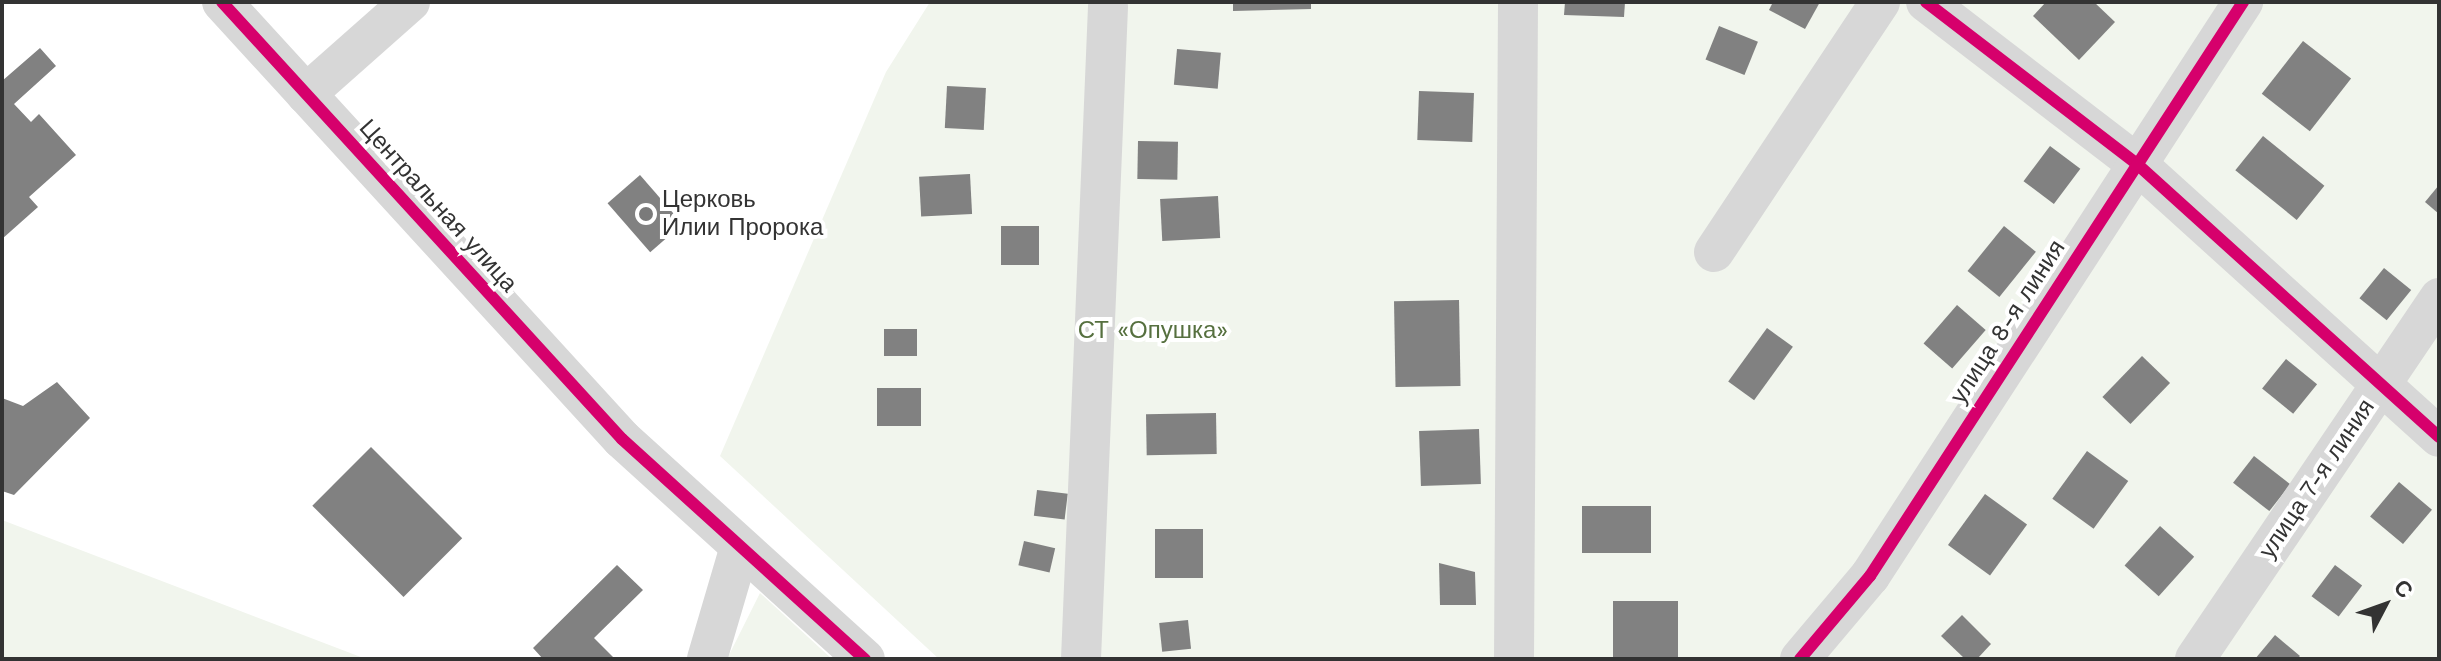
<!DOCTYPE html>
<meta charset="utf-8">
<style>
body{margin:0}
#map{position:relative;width:2441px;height:661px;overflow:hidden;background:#fff;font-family:"Work Sans",sans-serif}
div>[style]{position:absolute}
.green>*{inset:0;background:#f1f5ed}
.building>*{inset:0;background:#818181;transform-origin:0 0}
.minor>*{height:40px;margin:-20px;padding:0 20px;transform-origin:20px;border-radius:20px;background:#d7d7d7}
.cycleway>*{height:12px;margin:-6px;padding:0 6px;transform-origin:6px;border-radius:6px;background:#d6006c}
.dots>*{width:22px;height:22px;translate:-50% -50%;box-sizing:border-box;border:4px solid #fff;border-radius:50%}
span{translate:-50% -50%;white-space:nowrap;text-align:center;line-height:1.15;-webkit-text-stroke:8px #fff;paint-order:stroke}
.poi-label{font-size:24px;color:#333}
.left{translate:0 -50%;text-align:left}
.street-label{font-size:24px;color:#333}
.park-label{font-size:24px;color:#56703f}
.frame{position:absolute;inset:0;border:4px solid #333;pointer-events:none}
.north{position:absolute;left:2345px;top:565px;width:80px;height:80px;-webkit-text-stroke:6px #fff;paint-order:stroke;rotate:49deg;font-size:22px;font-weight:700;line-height:32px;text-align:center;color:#333}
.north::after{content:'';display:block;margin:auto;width:28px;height:36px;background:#333;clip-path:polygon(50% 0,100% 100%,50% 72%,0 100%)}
</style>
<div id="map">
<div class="green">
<i style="clip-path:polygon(930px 2px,2439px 2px,2439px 659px,939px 659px,720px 456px,886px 72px)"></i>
<i style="clip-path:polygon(2px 520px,366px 659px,2px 659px)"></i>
<i style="clip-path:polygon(760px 593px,832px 659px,727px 659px)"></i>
</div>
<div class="building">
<i style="clip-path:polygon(1233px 2px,1311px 2px,1311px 9px,1233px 11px)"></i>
<i style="clip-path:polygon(1565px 2px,1625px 2px,1624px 17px,1564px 15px)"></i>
<i style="clip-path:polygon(1773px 2px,1820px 2px,1805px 29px,1769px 10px)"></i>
<i style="clip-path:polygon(2046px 2px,2094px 2px,2115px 22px,2079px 60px,2033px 16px)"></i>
<i style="left:1719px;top:26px;width:42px;height:36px;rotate:22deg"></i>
<i style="left:2303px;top:41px;width:61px;height:67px;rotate:38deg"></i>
<i style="clip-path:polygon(40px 48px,56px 66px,14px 104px,31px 122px,39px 114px,76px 155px,29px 197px,38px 207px,2px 239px,2px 81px)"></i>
<i style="left:1177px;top:49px;width:44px;height:36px;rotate:5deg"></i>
<i style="left:947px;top:86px;width:39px;height:42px;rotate:3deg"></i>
<i style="left:1419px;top:91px;width:55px;height:49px;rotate:2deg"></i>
<i style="left:2263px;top:136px;width:79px;height:44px;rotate:39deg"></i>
<i style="left:1138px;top:141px;width:40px;height:38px;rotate:1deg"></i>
<i style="left:2050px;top:146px;width:38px;height:44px;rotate:37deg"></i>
<i style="left:970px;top:174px;width:40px;height:51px;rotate:87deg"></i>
<i style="left:640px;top:175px;width:65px;height:43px;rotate:49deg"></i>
<i style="clip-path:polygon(2439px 185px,2439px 214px,2425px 202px)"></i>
<i style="left:1218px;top:196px;width:42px;height:58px;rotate:87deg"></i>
<i style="left:1001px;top:226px;width:38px;height:39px"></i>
<i style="left:2004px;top:226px;width:41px;height:58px;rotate:39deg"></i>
<i style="left:2384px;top:268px;width:35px;height:39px;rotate:39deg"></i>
<i style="left:1459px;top:300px;width:86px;height:65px;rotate:89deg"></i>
<i style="left:1957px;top:305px;width:38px;height:51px;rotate:41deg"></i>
<i style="left:1767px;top:328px;width:32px;height:66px;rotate:36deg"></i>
<i style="left:917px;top:329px;width:27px;height:33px;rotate:90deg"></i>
<i style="left:2142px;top:356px;width:39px;height:57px;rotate:44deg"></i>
<i style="left:2286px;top:359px;width:40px;height:38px;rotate:39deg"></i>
<i style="clip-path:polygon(57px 382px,90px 418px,14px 495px,2px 491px,2px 398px,23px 406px)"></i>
<i style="left:921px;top:388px;width:38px;height:44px;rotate:90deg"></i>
<i style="left:1216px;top:413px;width:41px;height:70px;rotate:89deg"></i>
<i style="left:1479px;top:429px;width:55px;height:60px;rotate:88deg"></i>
<i style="left:371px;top:447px;width:129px;height:83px;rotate:45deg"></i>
<i style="left:2087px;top:451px;width:51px;height:59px;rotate:36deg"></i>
<i style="left:2254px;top:456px;width:46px;height:34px;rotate:38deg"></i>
<i style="left:2399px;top:482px;width:43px;height:45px;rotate:40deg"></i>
<i style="left:1037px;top:490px;width:31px;height:26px;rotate:7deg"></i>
<i style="left:1985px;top:494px;width:52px;height:63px;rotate:36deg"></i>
<i style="left:1651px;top:506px;width:47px;height:69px;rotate:90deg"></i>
<i style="left:2160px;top:526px;width:46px;height:53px;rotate:42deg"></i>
<i style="left:1155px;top:529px;width:48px;height:49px"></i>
<i style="left:1024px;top:541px;width:32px;height:25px;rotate:13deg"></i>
<i style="clip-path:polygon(1439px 563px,1475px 572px,1476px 605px,1440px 605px)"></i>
<i style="clip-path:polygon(617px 565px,643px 590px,594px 638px,615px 659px,543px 659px,533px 648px)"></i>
<i style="left:2335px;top:565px;width:34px;height:39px;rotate:37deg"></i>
<i style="left:1678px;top:601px;width:56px;height:65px;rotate:90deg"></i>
<i style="clip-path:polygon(1962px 615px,1991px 644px,1977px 659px,1965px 659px,1941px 636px)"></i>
<i style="left:1188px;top:620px;width:29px;height:29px;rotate:84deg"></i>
<i style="clip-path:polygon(2275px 635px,2300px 656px,2297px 659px,2255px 659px)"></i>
</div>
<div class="minor">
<i style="left:222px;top:2px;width:592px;rotate:47.53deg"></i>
<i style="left:622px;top:439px;width:328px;rotate:42.2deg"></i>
<i style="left:1926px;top:2px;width:266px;rotate:37.5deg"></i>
<i style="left:2137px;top:164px;width:407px;rotate:42.1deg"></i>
<i style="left:306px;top:94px;width:139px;rotate:-41.5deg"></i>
<i style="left:1714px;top:252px;width:300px;rotate:-56.4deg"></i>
<i style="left:707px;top:659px;width:117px;rotate:-73.6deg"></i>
<i style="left:1081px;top:659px;width:653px;rotate:-87.63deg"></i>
<i style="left:1514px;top:659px;width:657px;rotate:-89.65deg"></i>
<i style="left:1800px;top:659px;width:109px;rotate:-49.9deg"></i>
<i style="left:1870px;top:576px;width:685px;rotate:-56.98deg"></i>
<i style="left:2195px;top:659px;width:436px;rotate:-55.9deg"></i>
</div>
<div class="cycleway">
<i style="left:222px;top:2px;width:592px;rotate:47.53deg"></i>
<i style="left:622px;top:439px;width:328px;rotate:42.2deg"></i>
<i style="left:1926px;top:2px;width:266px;rotate:37.5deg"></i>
<i style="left:2137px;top:164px;width:407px;rotate:42.1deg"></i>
<i style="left:1800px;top:659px;width:109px;rotate:-49.9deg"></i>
<i style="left:1870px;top:576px;width:685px;rotate:-56.98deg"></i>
</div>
<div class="dots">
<i style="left:646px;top:214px;background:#7a7a7a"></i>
</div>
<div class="poi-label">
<span class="left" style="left:662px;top:214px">Церковь<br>Илии Пророка</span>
</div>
<div class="street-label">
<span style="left:438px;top:206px;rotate:48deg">Центральная улица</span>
<span style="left:2008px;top:322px;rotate:-57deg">улица 8-я линия</span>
<span style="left:2317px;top:479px;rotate:-56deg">улица 7-я линия</span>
</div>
<div class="park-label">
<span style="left:1153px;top:331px">СТ «Опушка»</span>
</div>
<div class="frame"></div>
<div class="north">С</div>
</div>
